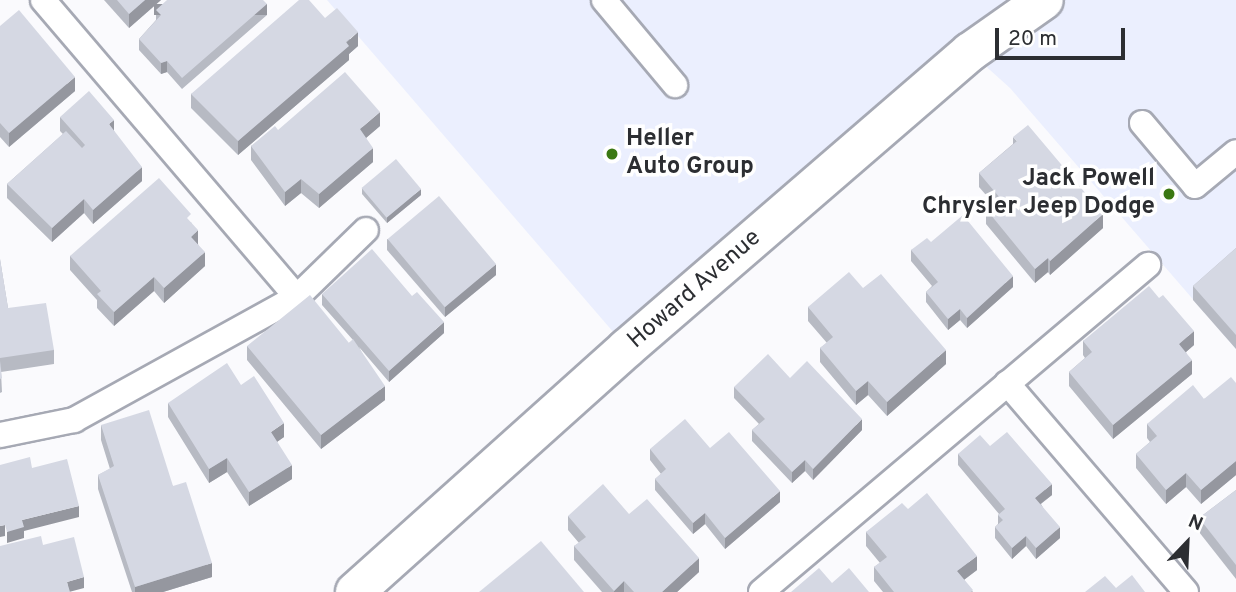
<!DOCTYPE html>
<style>
body{margin:0}
#map{position:relative;width:1236px;height:592px;overflow:hidden;background:#fafafd;font-family:Overpass,sans-serif}
div>[style]{position:absolute}
.built>*{inset:0;background:#ebeffe}
.roads{filter:drop-shadow(2px 0 #a6a9b4) drop-shadow(-2px 0 #a6a9b4) drop-shadow(0 2px #a6a9b4) drop-shadow(0 -2px #a6a9b4)}
.lane>*{height:24px;margin:-12px;padding:0 12px;transform-origin:12px;border-radius:12px;background:#fff}
.secondary>*{height:38px;margin:-19px;padding:0 19px;transform-origin:19px;border-radius:19px;background:#fff}
.wall>*{inset:0;background:#b7bac3}
.shaded-wall>*{inset:0;background:#95979f;transform-origin:0 0}
.building>*{inset:0;background:#d5d8e3;transform-origin:0 0}
.dots>*{width:19px;height:19px;translate:-50% -50%;box-sizing:border-box;border:4px solid #fff;border-radius:50%}
span{translate:-50% -50%;white-space:nowrap;text-align:center;line-height:1.15;-webkit-text-stroke:7px #fff;paint-order:stroke}
.poi-label{font-size:24px;color:#2c2e32;font-weight:700}
.left{translate:0 -50%;text-align:left}
.right{translate:-100% -50%;text-align:right}
.street-label{font-size:24px;color:#2c2e32}
.north{position:absolute;left:1152px;top:508px;width:70px;height:70px;-webkit-text-stroke:5px #fff;paint-order:stroke;rotate:23deg;font-size:19px;font-weight:700;line-height:28px;text-align:center;color:#2c2e32}
.north::after{content:'';display:block;margin:auto;width:24px;height:32px;background:#2c2e32;clip-path:polygon(50% 0,100% 100%,50% 72%,0 100%)}
.scale{position:absolute;left:995px;top:28px;width:130px;height:32px;box-sizing:border-box;border:4px solid #2c2e32;border-top:0;padding-left:9px;font-size:21px;line-height:24px;white-space:nowrap;color:#2c2e32;-webkit-text-stroke:5px #fff;paint-order:stroke}
</style>
<div id="map">
<div class="built">
<i style="clip-path:polygon(327px 0,1236px 0,1236px 349px,1010px 88px,970px 52px,627px 348px)"></i>
</div>
<div class="roads">
<div class="lane">
<i style="left:43px;top:0;width:391px;rotate:49.5deg"></i>
<i style="left:604px;top:0;width:111px;rotate:50.1deg"></i>
<i style="left:1142px;top:123px;width:82px;rotate:49.9deg"></i>
<i style="left:1195px;top:186px;width:53px;rotate:-39.7deg"></i>
<i style="left:1007px;top:383px;width:275px;rotate:49.4deg"></i>
<i style="left:0;top:435px;width:76px;rotate:-11.5deg"></i>
<i style="left:74px;top:420px;width:255px;rotate:-28.9deg"></i>
<i style="left:297px;top:297px;width:96px;rotate:-44.2deg"></i>
<i style="left:761px;top:592px;width:507px;rotate:-40.2deg"></i>
</div>
<div class="secondary">
<i style="left:355px;top:592px;width:365px;rotate:-41.9deg"></i>
<i style="left:627px;top:348px;width:453px;rotate:-40.8deg"></i>
<i style="left:970px;top:52px;width:90px;rotate:-35.1deg"></i>
</div>
</div>
<div class="wall">
<i style="clip-path:polygon(104px 0,161px 0,129px 28px)"></i>
<i style="clip-path:polygon(156px 10px,267px 15px,182px 89px,167px 72px,161px 74px,139px 50px,139px 39px,156px 20px)"></i>
<i style="clip-path:polygon(325px 18px,358px 46px,349px 54px,349px 60px,238px 155px,191px 108px,191px 94px)"></i>
<i style="clip-path:polygon(0 26px,75px 91px,9px 147px,0 137px)"></i>
<i style="clip-path:polygon(60px 117px,114px 131px,142px 181px,93px 224px,84px 213px,52px 242px,7px 198px,7px 184px,63px 134px,60px 131px)"></i>
<i style="clip-path:polygon(380px 126px,366px 138px,373px 162px,319px 208px,301px 193px,285px 206px,251px 160px,251px 146px,278px 130px)"></i>
<i style="clip-path:polygon(1013px 137px,1103px 228px,1050px 275px,1048px 272px,1035px 283px,986px 224px,986px 209px,993px 203px,979px 187px,979px 173px,1013px 144px)"></i>
<i style="clip-path:polygon(362px 188px,421px 195px,387px 223px,362px 194px)"></i>
<i style="clip-path:polygon(191px 222px,205px 266px,164px 303px,154px 291px,114px 326px,97px 308px,97px 300px,70px 270px,70px 256px)"></i>
<i style="clip-path:polygon(387px 239px,496px 275px,445px 317px,387px 250px)"></i>
<i style="clip-path:polygon(931px 242px,1013px 287px,967px 328px,960px 320px,948px 330px,926px 302px,926px 292px,932px 286px,911px 261px,911px 250px)"></i>
<i style="clip-path:polygon(1236px 248px,1236px 349px,1193px 300px,1193px 286px)"></i>
<i style="clip-path:polygon(0 259px,8px 308px,54px 350px,54px 364px,1px 372px,2px 392px,0 393px)"></i>
<i style="clip-path:polygon(863px 288px,946px 364px,887px 416px,868px 395px,856px 405px,820px 362px,820px 348px,827px 343px,808px 321px,808px 307px)"></i>
<i style="clip-path:polygon(322px 294px,444px 333px,389px 382px,359px 347px,385px 400px,321px 449px,247px 360px,247px 346px,349px 343px,353px 340px,322px 305px)"></i>
<i style="clip-path:polygon(1159px 298px,1194px 345px,1186px 352px,1192px 374px,1113px 439px,1069px 386px,1069px 372px,1085px 358px,1083px 355px,1083px 341px)"></i>
<i style="clip-path:polygon(790px 378px,862px 430px,813px 480px,805px 471px,792px 483px,752px 441px,752px 430px,759px 424px,734px 398px,734px 387px)"></i>
<i style="clip-path:polygon(1236px 383px,1236px 475px,1201px 504px,1186px 487px,1166px 504px,1136px 468px,1136px 454px,1150px 442px,1147px 438px,1147px 424px,1204px 399px)"></i>
<i style="clip-path:polygon(168px 403px,284px 437px,277px 442px,292px 479px,249px 506px,227px 472px,209px 483px,168px 417px)"></i>
<i style="clip-path:polygon(101px 425px,173px 486px,212px 577px,163px 592px,132px 592px,98px 489px,98px 475px,110px 469px,101px 440px)"></i>
<i style="clip-path:polygon(990px 446px,1052px 495px,1041px 504px,1060px 538px,1036px 559px,1026px 546px,1012px 559px,995px 538px,995px 527px,998px 524px,998px 515px,999px 514px,958px 465px,958px 454px)"></i>
<i style="clip-path:polygon(710px 448px,780px 502px,725px 549px,705px 524px,693px 534px,655px 490px,655px 479px,661px 474px,650px 460px,650px 449px)"></i>
<i style="clip-path:polygon(1236px 490px,1236px 579px,1199px 532px,1199px 518px)"></i>
<i style="clip-path:polygon(908px 509px,977px 570px,964px 580px,973px 592px,883px 592px,874px 581px,874px 567px,880px 563px,866px 546px,866px 532px)"></i>
<i style="clip-path:polygon(629px 514px,699px 572px,677px 592px,602px 592px,574px 560px,574px 546px,579px 543px,568px 530px,568px 516px)"></i>
</div>
<div class="shaded-wall">
<i style="clip-path:polygon(145px 0,161px 0,129px 28px,129px 14px)"></i>
<i style="left:267px;top:4px;width:11px;height:113px;rotate:90deg"></i>
<i style="clip-path:polygon(358px 32px,358px 46px,349px 54px,349px 60px,238px 155px,238px 141px)"></i>
<i style="clip-path:polygon(167px 61px,167px 72px,161px 74px,161px 63px)"></i>
<i style="clip-path:polygon(75px 77px,75px 91px,9px 147px,9px 133px)"></i>
<i style="clip-path:polygon(380px 112px,380px 126px,360px 143px,360px 129px)"></i>
<i style="clip-path:polygon(114px 120px,114px 134px,109px 124px)"></i>
<i style="clip-path:polygon(373px 148px,373px 162px,319px 208px,319px 194px)"></i>
<i style="clip-path:polygon(142px 167px,142px 181px,93px 224px,93px 210px)"></i>
<i style="clip-path:polygon(301px 179px,301px 193px,285px 206px,285px 192px)"></i>
<i style="clip-path:polygon(421px 189px,421px 195px,387px 223px,387px 217px)"></i>
<i style="clip-path:polygon(84px 199px,84px 213px,52px 242px,52px 228px)"></i>
<i style="clip-path:polygon(1103px 214px,1103px 228px,1050px 275px,1050px 261px)"></i>
<i style="clip-path:polygon(198px 230px,198px 245px,191px 237px)"></i>
<i style="clip-path:polygon(205px 252px,205px 266px,164px 303px,164px 288px)"></i>
<i style="clip-path:polygon(1048px 258px,1048px 272px,1035px 283px,1035px 269px)"></i>
<i style="clip-path:polygon(496px 264px,496px 275px,445px 317px,445px 306px)"></i>
<i style="clip-path:polygon(1013px 276px,1013px 287px,967px 328px,967px 318px)"></i>
<i style="clip-path:polygon(154px 277px,154px 291px,114px 326px,114px 312px)"></i>
<i style="clip-path:polygon(960px 309px,960px 320px,948px 330px,948px 319px)"></i>
<i style="clip-path:polygon(444px 322px,444px 333px,389px 382px,389px 371px)"></i>
<i style="clip-path:polygon(1194px 331px,1194px 345px,1179px 358px,1179px 344px)"></i>
<i style="clip-path:polygon(946px 350px,946px 364px,887px 416px,887px 402px)"></i>
<i style="clip-path:polygon(1192px 360px,1192px 374px,1113px 439px,1113px 425px)"></i>
<i style="clip-path:polygon(868px 381px,868px 395px,856px 405px,856px 391px)"></i>
<i style="clip-path:polygon(385px 386px,385px 400px,321px 449px,321px 435px)"></i>
<i style="clip-path:polygon(862px 419px,862px 430px,813px 480px,813px 469px)"></i>
<i style="clip-path:polygon(284px 423px,284px 437px,271px 446px,271px 432px)"></i>
<i style="clip-path:polygon(227px 458px,227px 472px,209px 483px,209px 469px)"></i>
<i style="clip-path:polygon(805px 460px,805px 471px,792px 483px,792px 472px)"></i>
<i style="clip-path:polygon(1236px 461px,1236px 475px,1201px 504px,1201px 490px)"></i>
<i style="clip-path:polygon(292px 465px,292px 479px,249px 506px,249px 492px)"></i>
<i style="clip-path:polygon(1186px 473px,1186px 487px,1166px 504px,1166px 490px)"></i>
<i style="clip-path:polygon(1052px 484px,1052px 495px,1035px 508px,1035px 498px)"></i>
<i style="clip-path:polygon(780px 491px,780px 502px,725px 549px,725px 538px)"></i>
<i style="clip-path:polygon(79px 506px,79px 517px,24px 531px,24px 538px,7px 543px,7px 532px,22px 520px)"></i>
<i style="clip-path:polygon(705px 513px,705px 524px,693px 534px,693px 523px)"></i>
<i style="clip-path:polygon(5px 525px,5px 536px,0 537px,0 526px)"></i>
<i style="clip-path:polygon(1060px 527px,1060px 538px,1036px 559px,1036px 548px)"></i>
<i style="clip-path:polygon(1026px 536px,1026px 546px,1012px 559px,1012px 548px)"></i>
<i style="clip-path:polygon(977px 556px,977px 570px,957px 585px,957px 571px)"></i>
<i style="clip-path:polygon(699px 558px,699px 572px,677px 592px,662px 592px)"></i>
<i style="clip-path:polygon(212px 563px,212px 577px,163px 592px,135px 592px,135px 587px)"></i>
<i style="clip-path:polygon(84px 577px,84px 588px,69px 592px,67px 582px)"></i>
<i style="clip-path:polygon(624px 581px,624px 592px,614px 592px,614px 591px)"></i>
</div>
<div class="building">
<i style="clip-path:polygon(117px 0,145px 0,129px 14px)"></i>
<i style="clip-path:polygon(167px 0,263px 0,267px 4px,182px 78px,167px 61px,161px 63px,139px 39px,161px 15px,156px 10px)"></i>
<i style="clip-path:polygon(299px 0,309px 0,325px 18px,337px 8px,358px 32px,346px 42px,349px 46px,238px 141px,191px 94px)"></i>
<i style="clip-path:polygon(19px 10px,75px 77px,9px 133px,0 123px,0 26px)"></i>
<i style="clip-path:polygon(345px 72px,380px 112px,360px 129px,373px 148px,319px 194px,301px 179px,285px 192px,251px 146px,275px 126px,278px 130px)"></i>
<i style="clip-path:polygon(89px 91px,114px 120px,109px 124px,142px 167px,93px 210px,84px 199px,52px 228px,7px 184px,66px 131px,82px 148px,85px 145px,60px 117px)"></i>
<i style="clip-path:polygon(1028px 125px,1103px 214px,1050px 261px,1048px 258px,1035px 269px,986px 209px,1000px 198px,979px 173px,1017px 141px,1013px 137px)"></i>
<i style="left:396px;top:159px;width:39px;height:45px;rotate:50deg"></i>
<i style="clip-path:polygon(159px 178px,191px 214px,187px 218px,198px 230px,191px 237px,205px 252px,164px 288px,154px 277px,114px 312px,97px 294px,101px 291px,70px 256px)"></i>
<i style="left:439px;top:196px;width:89px;height:67px;rotate:50deg"></i>
<i style="clip-path:polygon(963px 215px,1013px 276px,967px 318px,960px 309px,948px 319px,926px 292px,938px 282px,911px 250px,927px 238px,931px 242px)"></i>
<i style="clip-path:polygon(1236px 248px,1236px 335px,1193px 286px)"></i>
<i style="clip-path:polygon(372px 249px,412px 296px,417px 292px,444px 322px,389px 371px,322px 294px)"></i>
<i style="clip-path:polygon(0 259px,8px 308px,46px 303px,54px 350px,0 358px)"></i>
<i style="clip-path:polygon(849px 272px,863px 288px,881px 274px,946px 350px,887px 402px,868px 381px,856px 391px,820px 348px,833px 337px,808px 307px)"></i>
<i style="clip-path:polygon(1149px 286px,1159px 298px,1163px 295px,1194px 331px,1179px 344px,1192px 360px,1113px 425px,1069px 372px,1092px 352px,1083px 341px)"></i>
<i style="clip-path:polygon(310px 295px,349px 343px,353px 339px,385px 386px,321px 435px,247px 346px)"></i>
<i style="clip-path:polygon(768px 354px,790px 378px,807px 361px,862px 419px,813px 469px,805px 460px,792px 472px,752px 430px,765px 419px,734px 387px)"></i>
<i style="clip-path:polygon(0 361px,2px 378px,0 379px)"></i>
<i style="clip-path:polygon(227px 363px,241px 385px,254px 376px,284px 423px,271px 432px,292px 465px,249px 492px,227px 458px,209px 469px,168px 403px)"></i>
<i style="clip-path:polygon(1231px 377px,1236px 383px,1236px 461px,1201px 490px,1186px 473px,1166px 490px,1136px 454px,1157px 436px,1147px 424px,1193px 385px,1204px 399px)"></i>
<i style="clip-path:polygon(149px 410px,173px 486px,186px 482px,212px 563px,135px 587px,98px 475px,114px 466px,101px 425px)"></i>
<i style="clip-path:polygon(685px 419px,710px 448px,729px 432px,780px 491px,725px 538px,705px 513px,693px 523px,655px 479px,666px 469px,650px 449px)"></i>
<i style="clip-path:polygon(1007px 432px,1052px 484px,1035px 498px,1060px 527px,1036px 548px,1026px 536px,1012px 548px,995px 527px,1003px 520px,998px 515px,1005px 509px,958px 454px,980px 435px,990px 446px)"></i>
<i style="clip-path:polygon(30px 457px,32px 468px,67px 459px,79px 506px,22px 520px,24px 527px,7px 532px,5px 525px,0 526px,0 465px)"></i>
<i style="clip-path:polygon(603px 484px,629px 514px,647px 499px,699px 558px,662px 592px,634px 592px,624px 581px,614px 591px,574px 546px,586px 537px,568px 516px)"></i>
<i style="clip-path:polygon(1236px 490px,1236px 565px,1199px 518px)"></i>
<i style="clip-path:polygon(927px 493px,977px 556px,957px 571px,973px 590px,971px 592px,894px 592px,874px 567px,887px 557px,866px 532px,902px 503px,908px 509px)"></i>
<i style="clip-path:polygon(41px 536px,43px 545px,74px 537px,84px 577px,67px 582px,70px 592px,0 592px,0 546px)"></i>
<i style="clip-path:polygon(541px 541px,584px 592px,479px 592px)"></i>
<i style="clip-path:polygon(819px 568px,832px 583px,849px 568px,869px 592px,791px 592px)"></i>
<i style="clip-path:polygon(1132px 575px,1145px 592px,1085px 592px,1105px 576px,1116px 588px)"></i>
</div>
<div class="dots">
<i style="left:612px;top:154px;background:#3b7813"></i>
<i style="left:1169px;top:194px;background:#3b7813"></i>
</div>
<div class="poi-label">
<span class="left" style="left:626px;top:154px">Heller<br>Auto Group</span>
<span class="right" style="left:1155px;top:194px">Jack Powell<br>Chrysler Jeep Dodge</span>
</div>
<div class="street-label">
<span style="left:695px;top:290px;rotate:-41deg">Howard Avenue</span>
</div>
<div class="north">N</div>
<div class="scale">20 m</div>
</div>
